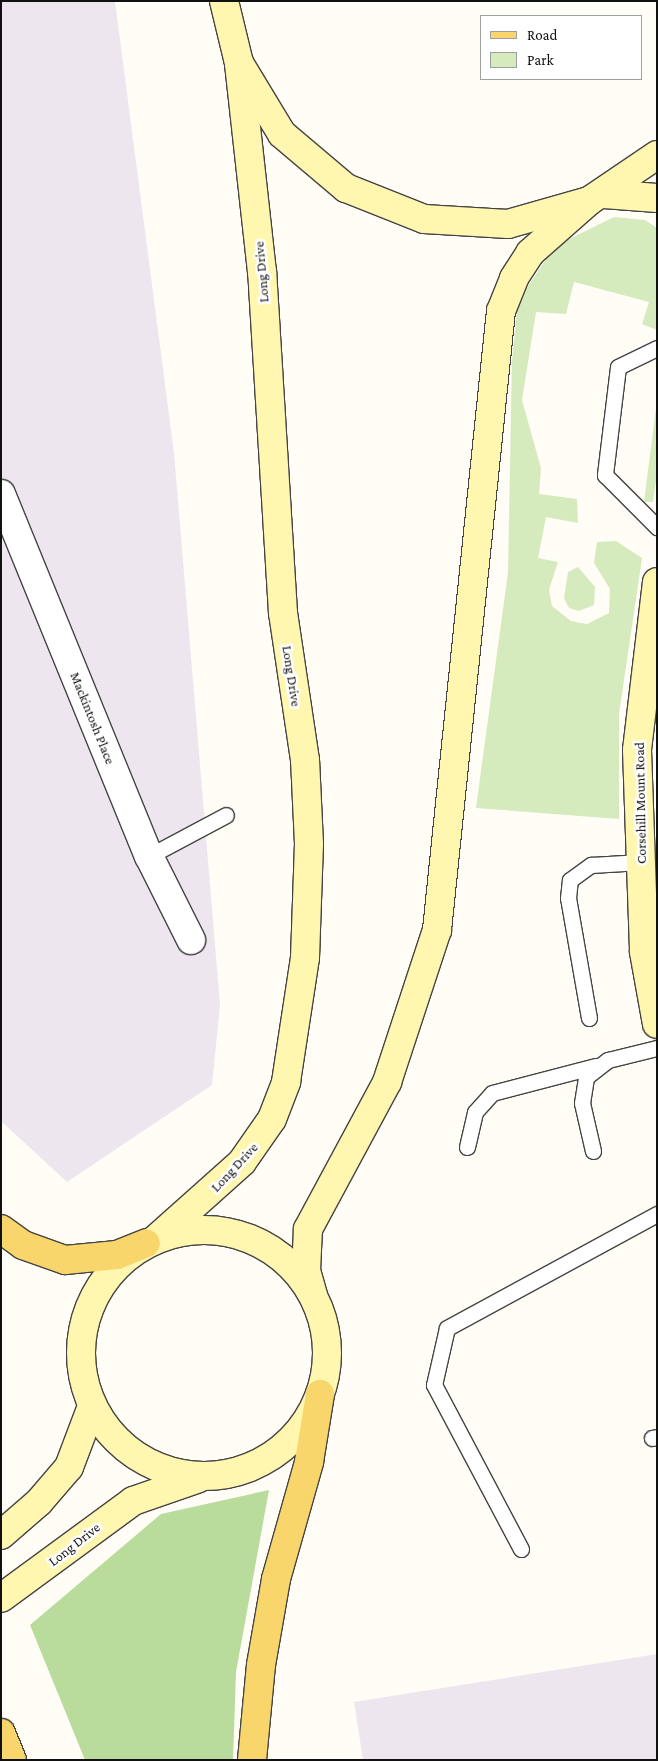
<!DOCTYPE html>
<style>
body{margin:0}
#map{position:relative;width:658px;height:1761px;overflow:hidden;background:#fffdf5;font-family:"Crimson Pro",serif}
div>[style]{position:absolute}
.industrial>*{inset:0;background:#eee6ef}
.green>*{inset:0;background:#d5ebbd}
.forest>*{inset:0;background:#b9dc9c}
.roads{filter:drop-shadow(1px 0 #444) drop-shadow(-1px 0 #444) drop-shadow(0 1px #444) drop-shadow(0 -1px #444)}
.lane>*{height:15px;margin:-7.5px;padding:0 7.5px;transform-origin:7.5px;border-radius:7.5px;background:#fff}
.street>*{height:28px;margin:-14px;padding:0 14px;transform-origin:14px;border-radius:14px;background:#fff}
.secondary>*{height:28px;margin:-14px;padding:0 14px;transform-origin:14px;border-radius:14px;background:#fff6b0}
.secondary>.ring{margin:-14px;padding:0;box-sizing:content-box;background:none;border:28px solid #fff6b0;border-radius:50%}
.primary>*{height:28px;margin:-14px;padding:0 14px;transform-origin:14px;border-radius:14px;background:#f9d66b}
span{translate:-50% -50%;white-space:nowrap;text-align:center;line-height:1.15;-webkit-text-stroke:5px #fff;paint-order:stroke}
.street-label{font-size:14px;color:#111}
.frame{position:absolute;inset:0;border:2px solid #111;pointer-events:none}
.legend{position:absolute;left:480px;top:15px;width:162px;height:65px;box-sizing:border-box;background:#fff;border:1px solid #a0a0a0;margin:0;padding:6px 9px;list-style:none;font-size:15px;color:#111}
.legend li{display:flex;align-items:center;gap:10px;height:25px}
.legend b{width:25px;border:1px solid #a0a0a0}
</style>
<div id="map">
<div class="industrial">
<i style="clip-path:polygon(1px 1px,115px 1px,174px 453px,220px 1005px,212px 1085px,67px 1182px,1px 1121px)"></i>
<i style="clip-path:polygon(657px 1654px,657px 1760px,363px 1760px,354px 1702px)"></i>
</div>
<div class="green">
<i style="clip-path:polygon(614px 217px,645px 220px,657px 228px,657px 330px,642px 324px,649px 302px,574px 282px,566px 314px,536px 312px,522px 400px,541px 468px,539px 494px,577px 499px,578px 523px,546px 517px,538px 558px,558px 562px,549px 590px,552px 606px,571px 621px,587px 624px,609px 613px,610px 589px,594px 563px,597px 542px,616px 541px,642px 558px,619px 714px,619px 819px,476px 808px,508px 572px,512px 360px,518px 301px,555px 246px)"></i>
<i style="clip-path:polygon(657px 400px,657px 474px,653px 502px,644px 502px)"></i>
<i style="clip-path:polygon(578px 567px,595px 587px,594px 605px,579px 611px,569px 608px,564px 598px,568px 572px)"></i>
</div>
<div class="forest">
<i style="clip-path:polygon(269px 1490px,236px 1672px,233px 1760px,85px 1760px,30px 1625px,161px 1514px)"></i>
</div>
<div class="roads">
<div class="lane">
<i style="left:657px;top:348px;width:43px;rotate:154deg"></i>
<i style="left:618px;top:367px;width:109px;rotate:96.9deg"></i>
<i style="left:605px;top:475px;width:74px;rotate:45deg"></i>
<i style="left:149px;top:856px;width:87px;rotate:-28deg"></i>
<i style="left:589px;top:1018px;width:122px;rotate:-99.9deg"></i>
<i style="left:568px;top:898px;width:18px;rotate:-84deg"></i>
<i style="left:570px;top:880px;width:26px;rotate:-36deg"></i>
<i style="left:591px;top:865px;width:50px;rotate:-3.4deg"></i>
<i style="left:467px;top:1147px;width:36px;rotate:-77deg"></i>
<i style="left:475px;top:1112px;width:25px;rotate:-48deg"></i>
<i style="left:492px;top:1093px;width:107px;rotate:-14.6deg"></i>
<i style="left:593px;top:1151px;width:49px;rotate:-102.9deg"></i>
<i style="left:582px;top:1103px;width:26px;rotate:-81deg"></i>
<i style="left:586px;top:1077px;width:28px;rotate:-38deg"></i>
<i style="left:608px;top:1060px;width:50px;rotate:-13.8deg"></i>
<i style="left:652px;top:1438px;width:5px;rotate:-11deg"></i>
<i style="left:521px;top:1549px;width:186px;rotate:-117.9deg"></i>
<i style="left:434px;top:1385px;width:58px;rotate:-77.2deg"></i>
<i style="left:447px;top:1328px;width:239px;rotate:-28.5deg"></i>
</div>
<div class="street">
<i style="left:1px;top:494px;width:391px;rotate:67.8deg"></i>
<i style="left:149px;top:856px;width:94px;rotate:63.4deg"></i>
</div>
<div class="secondary">
<i style="left:224px;top:1px;width:64px;rotate:76.4deg"></i>
<i style="left:239px;top:63px;width:83px;rotate:58.8deg"></i>
<i style="left:282px;top:134px;width:84px;rotate:40.2deg"></i>
<i style="left:346px;top:188px;width:84px;rotate:21.7deg"></i>
<i style="left:424px;top:219px;width:84px;rotate:3.4deg"></i>
<i style="left:508px;top:224px;width:84px;rotate:-15.9deg"></i>
<i style="left:589px;top:201px;width:82px;rotate:-34.1deg"></i>
<i style="left:604px;top:194px;width:53px;rotate:4.3deg"></i>
<i style="left:657px;top:582px;width:169px;rotate:96.8deg"></i>
<i style="left:637px;top:750px;width:202px;rotate:88deg"></i>
<i style="left:644px;top:952px;width:73px;rotate:79.8deg"></i>
<i class="ring" style="left:81px;top:1230px;width:218px;height:218px"></i>
<i style="left:156px;top:1239px;width:115px;rotate:-41.8deg"></i>
<i style="left:242px;top:1162px;width:52px;rotate:-55.1deg"></i>
<i style="left:272px;top:1119px;width:40px;rotate:-69deg"></i>
<i style="left:286px;top:1082px;width:125px;rotate:-81.3deg"></i>
<i style="left:305px;top:958px;width:114px;rotate:-88deg"></i>
<i style="left:309px;top:844px;width:84px;rotate:-92.7deg"></i>
<i style="left:305px;top:760px;width:149px;rotate:-98.5deg"></i>
<i style="left:283px;top:613px;width:342px;rotate:-93.5deg"></i>
<i style="left:262px;top:272px;width:210px;rotate:-96.3deg"></i>
<i style="left:313px;top:1295px;width:25px;rotate:-106deg"></i>
<i style="left:306px;top:1271px;width:42px;rotate:-87.3deg"></i>
<i style="left:308px;top:1229px;width:167px;rotate:-61.7deg"></i>
<i style="left:387px;top:1082px;width:160px;rotate:-71.8deg"></i>
<i style="left:437px;top:930px;width:622px;rotate:-84.1deg"></i>
<i style="left:501px;top:311px;width:35px;rotate:-68deg"></i>
<i style="left:514px;top:278px;width:30px;rotate:-57deg"></i>
<i style="left:530px;top:253px;width:79px;rotate:-41.4deg"></i>
<i style="left:1px;top:1535px;width:50px;rotate:-41deg"></i>
<i style="left:39px;top:1502px;width:46px;rotate:-49.4deg"></i>
<i style="left:69px;top:1467px;width:65px;rotate:-69.3deg"></i>
<i style="left:1px;top:1598px;width:164px;rotate:-36.3deg"></i>
<i style="left:133px;top:1501px;width:68px;rotate:-19deg"></i>
</div>
<div class="primary">
<i style="left:1px;top:1229px;width:27px;rotate:36deg"></i>
<i style="left:23px;top:1245px;width:45px;rotate:19.7deg"></i>
<i style="left:65px;top:1260px;width:52px;rotate:-5.5deg"></i>
<i style="left:117px;top:1255px;width:31px;rotate:-22deg"></i>
<i style="left:1px;top:1733px;width:29px;rotate:68deg"></i>
<i style="left:252px;top:1760px;width:95px;rotate:-84.6deg"></i>
<i style="left:261px;top:1665px;width:87px;rotate:-80.1deg"></i>
<i style="left:276px;top:1579px;width:122px;rotate:-74.2deg"></i>
<i style="left:309px;top:1462px;width:69px;rotate:-80.8deg"></i>
</div>
</div>
<div class="street-label">
<span style="left:261px;top:272px;rotate:-95deg">Long Drive</span>
<span style="left:292px;top:676px;rotate:81deg">Long Drive</span>
<span style="left:93px;top:718px;rotate:68deg">Mackintosh Place</span>
<span style="left:640px;top:803px;rotate:-91deg">Corsehill Mount Road</span>
<span style="left:234px;top:1167px;rotate:-47deg">Long Drive</span>
<span style="left:74px;top:1544px;rotate:-38deg">Long Drive</span>
</div>
<div class="frame"></div>
<ul class="legend">
<li><b style="height:6px;background:#f9d66b"></b>Road</li>
<li><b style="height:14px;background:#d5ebbd"></b>Park</li>
</ul>
</div>
